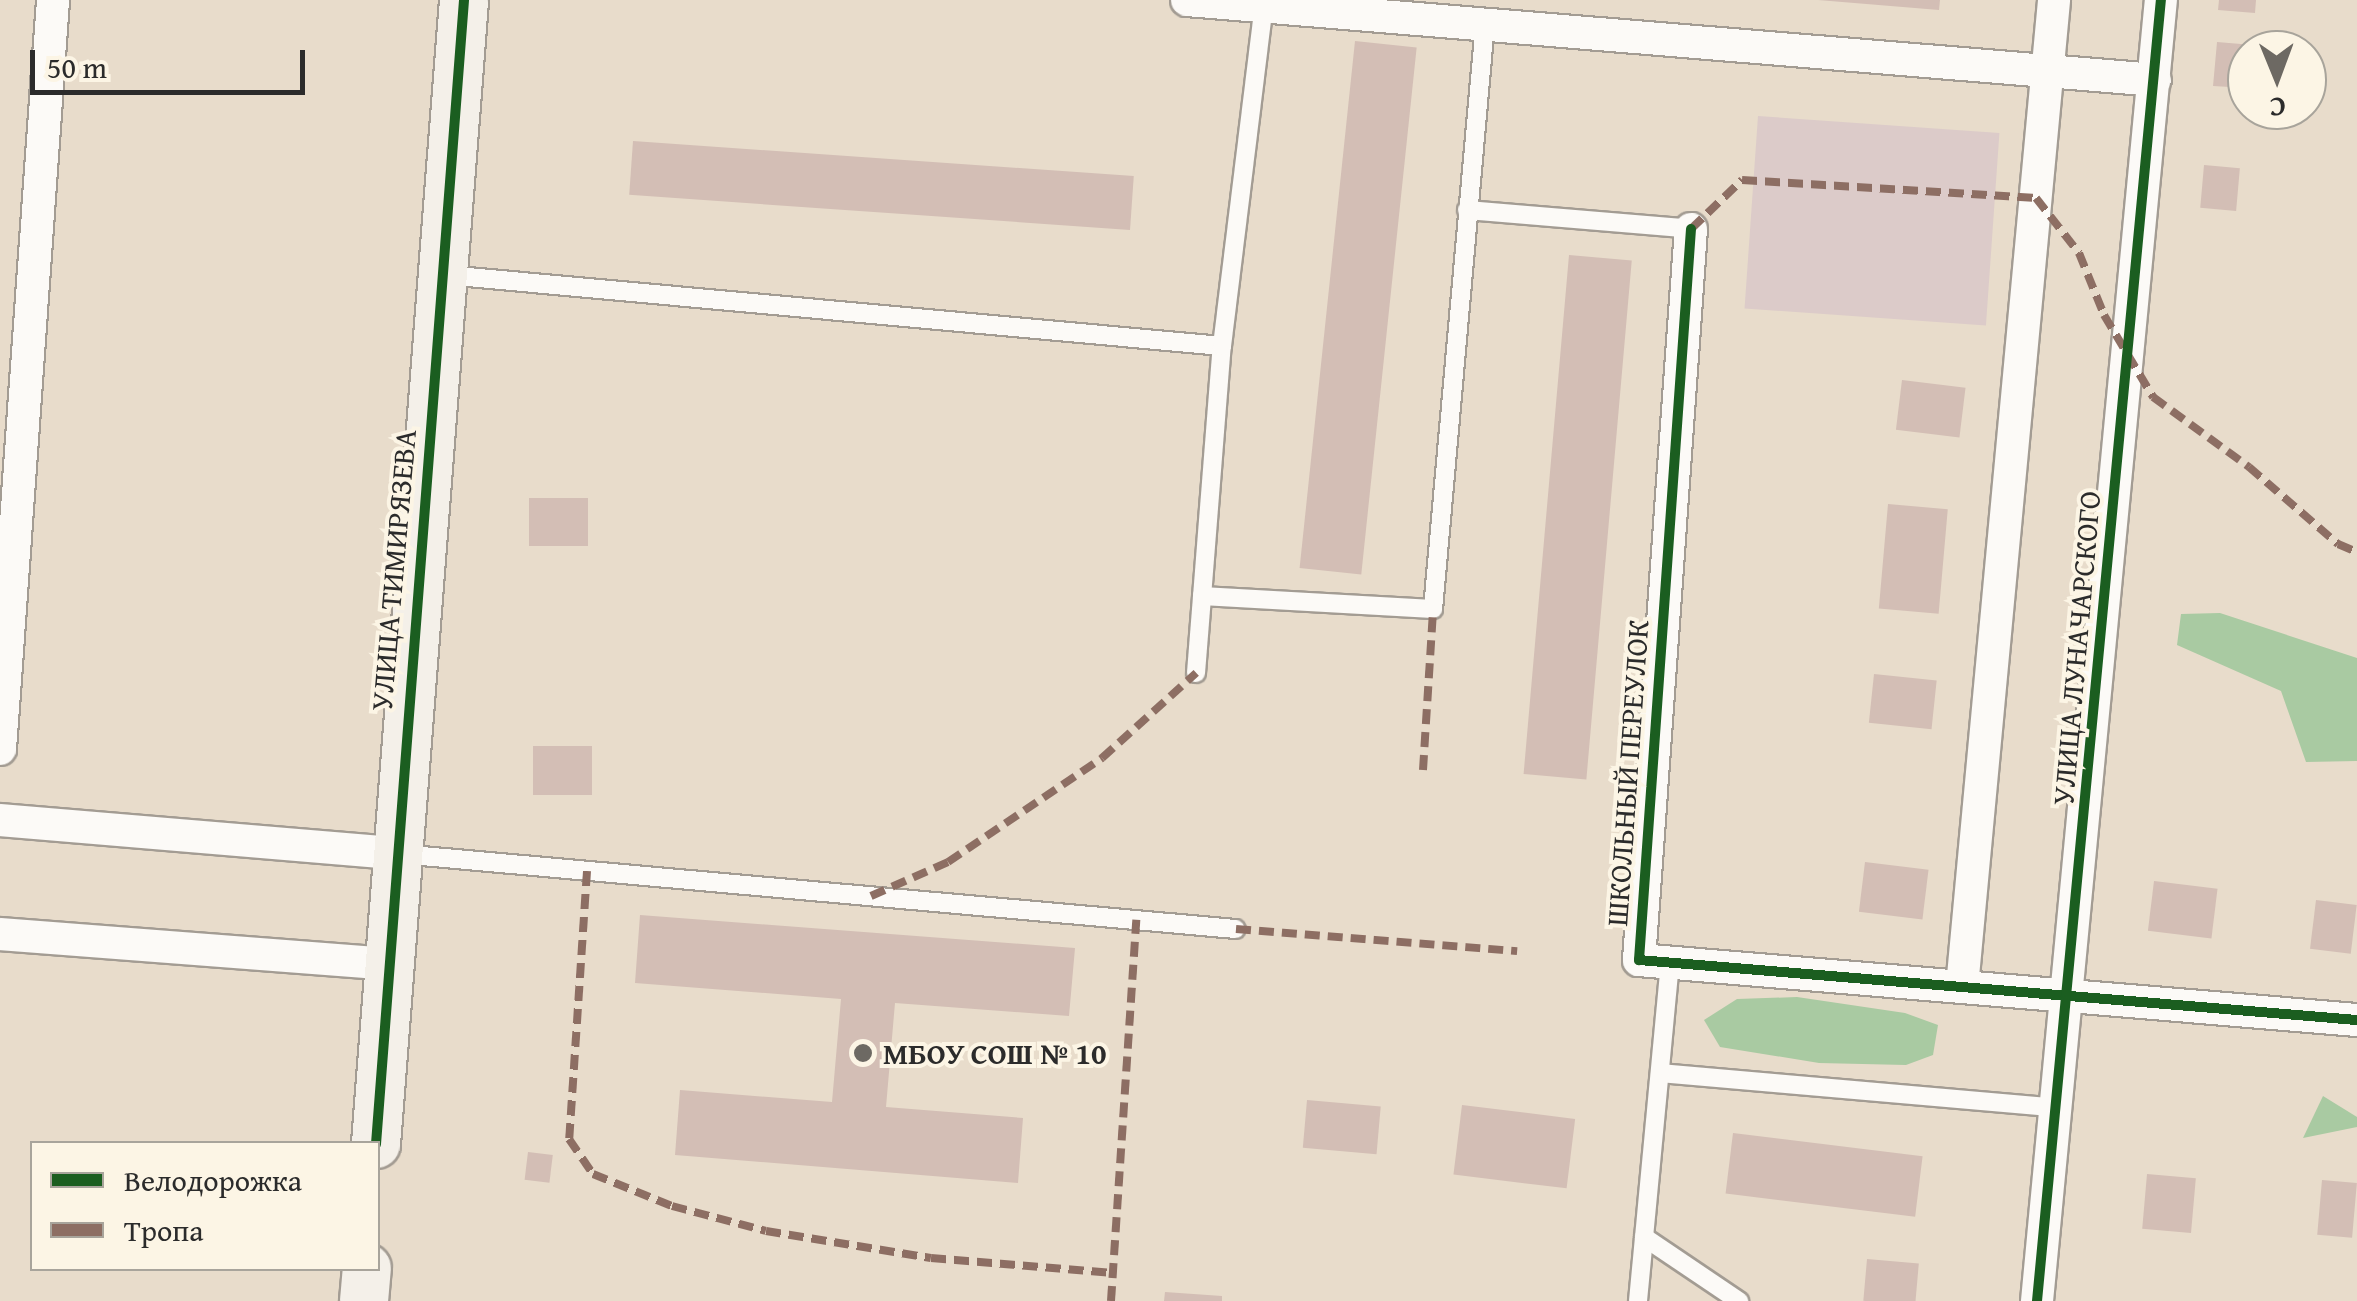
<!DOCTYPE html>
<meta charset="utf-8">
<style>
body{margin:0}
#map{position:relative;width:2357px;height:1301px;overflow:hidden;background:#e8dccb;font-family:"Gentium Book Plus",serif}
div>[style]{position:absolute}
.industrial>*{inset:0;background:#dccbc9;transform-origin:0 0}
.forest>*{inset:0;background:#a9caa2}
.building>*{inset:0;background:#d3beb5;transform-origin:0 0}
.roads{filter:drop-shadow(2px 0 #a39c93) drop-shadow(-2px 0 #a39c93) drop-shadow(0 2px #a39c93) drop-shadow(0 -2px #a39c93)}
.lane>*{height:18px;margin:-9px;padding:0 9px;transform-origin:9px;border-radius:9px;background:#fcfaf7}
.street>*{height:32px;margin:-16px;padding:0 16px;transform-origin:16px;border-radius:16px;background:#fcfaf7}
.secondary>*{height:48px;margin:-24px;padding:0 24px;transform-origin:24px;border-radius:24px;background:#f4f0e9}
.quiet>*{height:8px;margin-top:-4px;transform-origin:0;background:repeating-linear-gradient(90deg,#8d6e63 0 15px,transparent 0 23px)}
.cycleway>*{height:10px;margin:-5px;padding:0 5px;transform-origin:5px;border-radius:5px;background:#1b5e20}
.dots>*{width:28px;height:28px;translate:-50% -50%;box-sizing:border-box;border:5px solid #fcf5e5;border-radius:50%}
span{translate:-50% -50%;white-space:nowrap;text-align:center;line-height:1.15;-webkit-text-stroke:8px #fcf5e5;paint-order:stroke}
.street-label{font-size:30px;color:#2b2b2b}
.poi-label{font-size:30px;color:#2b2b2b;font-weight:700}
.left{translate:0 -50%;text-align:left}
.legend{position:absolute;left:30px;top:1141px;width:350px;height:130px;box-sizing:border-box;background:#fcf5e5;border:2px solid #a8a49b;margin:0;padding:12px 18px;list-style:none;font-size:30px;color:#2b2b2b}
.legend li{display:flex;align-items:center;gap:20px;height:50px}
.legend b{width:50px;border:2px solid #a8a49b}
.north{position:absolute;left:2227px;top:30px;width:100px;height:100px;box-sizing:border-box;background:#fcf5e5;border:2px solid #a8a49b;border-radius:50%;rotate:179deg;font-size:28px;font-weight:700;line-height:40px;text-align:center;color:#2b2b2b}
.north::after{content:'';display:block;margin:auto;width:35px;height:45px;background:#6d6963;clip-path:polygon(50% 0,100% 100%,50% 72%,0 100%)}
.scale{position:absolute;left:30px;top:50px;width:275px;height:45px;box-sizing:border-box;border:5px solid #2b2b2b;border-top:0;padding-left:12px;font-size:30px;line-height:35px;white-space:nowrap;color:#2b2b2b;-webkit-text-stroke:8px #fcf5e5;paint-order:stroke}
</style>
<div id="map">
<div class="industrial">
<i style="left:1758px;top:116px;width:242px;height:193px;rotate:4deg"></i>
</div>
<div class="forest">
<i style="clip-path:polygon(2220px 613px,2357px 658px,2357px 761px,2306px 762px,2281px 691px,2177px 645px,2181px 614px)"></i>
<i style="clip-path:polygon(1797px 997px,1905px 1013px,1938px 1025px,1933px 1055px,1906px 1065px,1819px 1063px,1720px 1047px,1704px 1020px,1737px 999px)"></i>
<i style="clip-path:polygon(2323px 1096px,2357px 1117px,2357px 1127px,2303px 1138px)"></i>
</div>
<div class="building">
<i style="clip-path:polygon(1818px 0,1940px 0,1939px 10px)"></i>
<i style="clip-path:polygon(2219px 0,2256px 0,2255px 13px,2218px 10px)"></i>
<i style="left:1355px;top:41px;width:62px;height:530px;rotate:6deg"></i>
<i style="clip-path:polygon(2217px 42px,2253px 45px,2247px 50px,2247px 88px,2213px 86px)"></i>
<i style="left:633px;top:141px;width:502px;height:54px;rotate:4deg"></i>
<i style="left:2204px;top:165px;width:36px;height:43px;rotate:5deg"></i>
<i style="left:1569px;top:255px;width:63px;height:521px;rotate:5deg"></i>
<i style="left:1902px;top:380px;width:64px;height:50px;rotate:7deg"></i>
<i style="left:588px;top:498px;width:48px;height:59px;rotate:90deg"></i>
<i style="left:1888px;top:504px;width:60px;height:105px;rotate:5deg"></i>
<i style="left:1874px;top:674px;width:63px;height:49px;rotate:6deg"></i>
<i style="left:592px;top:746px;width:49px;height:59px;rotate:90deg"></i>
<i style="left:1865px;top:862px;width:64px;height:50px;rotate:7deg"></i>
<i style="left:2154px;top:881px;width:64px;height:50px;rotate:7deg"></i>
<i style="left:2316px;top:900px;width:41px;height:49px;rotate:7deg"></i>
<i style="clip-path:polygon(640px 915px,1075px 948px,1069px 1016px,895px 1003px,886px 1107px,1023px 1118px,1018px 1183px,675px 1155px,680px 1090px,832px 1102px,841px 999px,635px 983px)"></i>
<i style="left:1307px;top:1100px;width:74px;height:48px;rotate:5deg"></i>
<i style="left:1462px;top:1105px;width:114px;height:70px;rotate:7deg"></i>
<i style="left:1733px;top:1133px;width:191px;height:61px;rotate:7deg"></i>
<i style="left:528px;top:1152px;width:25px;height:28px;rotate:7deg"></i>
<i style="left:2147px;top:1174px;width:49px;height:55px;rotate:5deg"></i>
<i style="left:2322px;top:1180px;width:35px;height:55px;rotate:5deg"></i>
<i style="left:1867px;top:1259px;width:52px;height:42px;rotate:5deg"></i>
<i style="clip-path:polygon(1165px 1292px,1222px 1296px,1222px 1301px,1164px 1301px)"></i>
</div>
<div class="roads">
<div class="lane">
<i style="left:1467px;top:210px;width:225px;rotate:4.8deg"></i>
<i style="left:446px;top:275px;width:779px;rotate:5.23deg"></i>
<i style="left:1202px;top:596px;width:231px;rotate:3.2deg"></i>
<i style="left:1433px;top:609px;width:587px;rotate:-84.92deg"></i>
<i style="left:1196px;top:673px;width:328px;rotate:-85.5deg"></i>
<i style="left:1222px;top:346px;width:346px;rotate:-83deg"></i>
<i style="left:400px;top:854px;width:839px;rotate:5.13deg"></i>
<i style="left:1660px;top:1073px;width:400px;rotate:5deg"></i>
<i style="left:1644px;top:1237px;width:115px;rotate:34deg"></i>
<i style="left:1638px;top:1301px;width:340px;rotate:-84.6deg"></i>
</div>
<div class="street">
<i style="left:1187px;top:0;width:971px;rotate:4.72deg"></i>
<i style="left:1691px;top:229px;width:733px;rotate:94.07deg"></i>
<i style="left:1639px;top:960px;width:721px;rotate:4.78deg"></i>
<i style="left:0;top:749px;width:751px;rotate:-85.95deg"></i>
<i style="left:0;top:820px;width:396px;rotate:4.8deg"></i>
<i style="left:0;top:934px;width:390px;rotate:4.4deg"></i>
<i style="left:1962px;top:987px;width:991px;rotate:-84.67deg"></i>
<i style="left:2037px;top:1301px;width:1307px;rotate:-84.56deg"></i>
</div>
<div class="secondary">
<i style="left:376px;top:1144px;width:1147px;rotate:-85.6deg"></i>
<i style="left:364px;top:1301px;width:33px;rotate:-85deg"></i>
</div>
</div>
<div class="quiet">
<i style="left:1691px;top:229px;width:71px;rotate:-43.9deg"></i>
<i style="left:1742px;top:180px;width:295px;rotate:3.5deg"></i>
<i style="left:2036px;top:198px;width:70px;rotate:52deg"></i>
<i style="left:2079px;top:253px;width:67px;rotate:68deg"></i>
<i style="left:2104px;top:315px;width:96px;rotate:59.1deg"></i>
<i style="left:2153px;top:397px;width:119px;rotate:36.1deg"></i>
<i style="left:2249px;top:467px;width:118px;rotate:40.9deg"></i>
<i style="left:2338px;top:544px;width:21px;rotate:23deg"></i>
<i style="left:1423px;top:770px;width:161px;rotate:-86.4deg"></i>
<i style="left:587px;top:871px;width:269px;rotate:93.8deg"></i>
<i style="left:569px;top:1139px;width:42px;rotate:55.6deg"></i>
<i style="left:593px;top:1174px;width:85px;rotate:22.1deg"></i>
<i style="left:672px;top:1206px;width:97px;rotate:14.9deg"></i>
<i style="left:766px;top:1231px;width:167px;rotate:9.3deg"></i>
<i style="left:931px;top:1258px;width:183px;rotate:4.7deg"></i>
<i style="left:871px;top:896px;width:84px;rotate:-23.8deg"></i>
<i style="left:948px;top:862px;width:186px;rotate:-34deg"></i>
<i style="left:1102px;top:758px;width:127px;rotate:-42.1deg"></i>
<i style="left:1236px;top:929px;width:282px;rotate:4.5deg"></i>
<i style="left:1111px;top:1301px;width:382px;rotate:-86.2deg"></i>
</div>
<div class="cycleway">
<i style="left:1691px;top:229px;width:733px;rotate:94.07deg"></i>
<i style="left:1639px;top:960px;width:721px;rotate:4.78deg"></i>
<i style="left:376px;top:1144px;width:1147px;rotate:-85.6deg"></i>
<i style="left:2037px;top:1301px;width:1307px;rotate:-84.56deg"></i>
</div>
<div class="dots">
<i style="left:863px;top:1053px;background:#6d6963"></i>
</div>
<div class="street-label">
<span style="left:393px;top:570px;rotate:-85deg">УЛИЦА ТИМИРЯЗЕВА</span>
<span style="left:2076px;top:648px;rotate:-85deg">УЛИЦА ЛУНАЧАРСКОГО</span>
<span style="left:1627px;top:773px;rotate:-86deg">ШКОЛЬНЫЙ ПЕРЕУЛОК</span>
</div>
<div class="poi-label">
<span class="left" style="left:883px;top:1053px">МБОУ СОШ № 10</span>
</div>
<ul class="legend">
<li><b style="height:12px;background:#1b5e20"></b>Велодорожка</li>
<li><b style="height:12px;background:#8d6e63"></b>Тропа</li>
</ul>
<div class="north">С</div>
<div class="scale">50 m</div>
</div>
